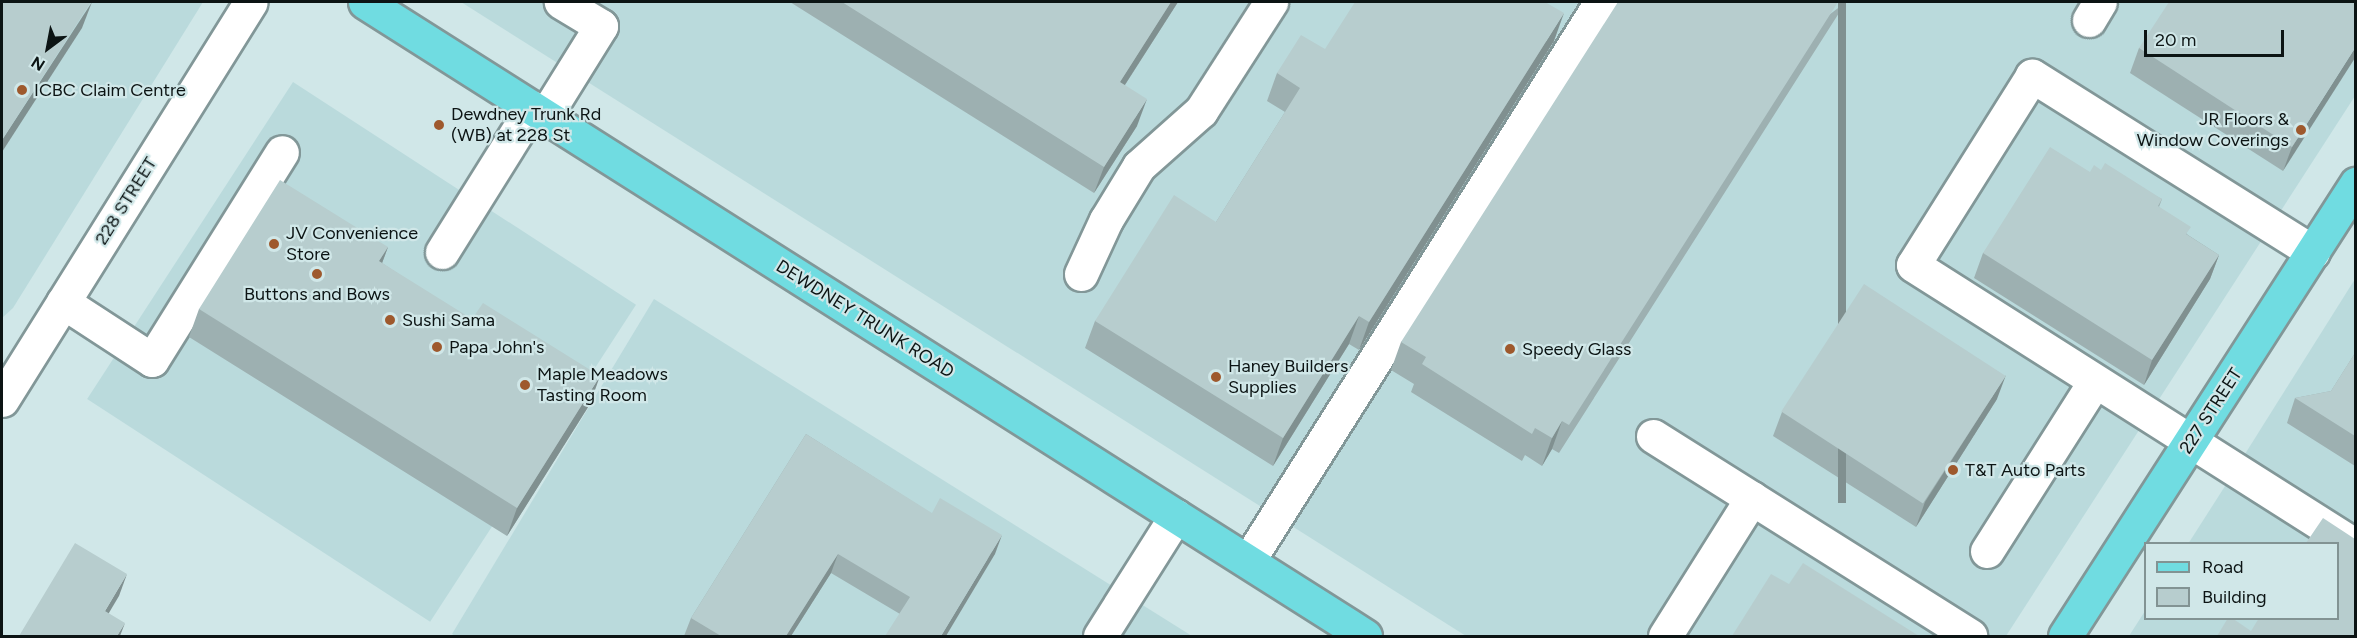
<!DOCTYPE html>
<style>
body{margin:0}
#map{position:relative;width:2357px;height:638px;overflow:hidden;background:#d0e7e8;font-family:Figtree,sans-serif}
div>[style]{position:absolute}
.built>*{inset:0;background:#badadc;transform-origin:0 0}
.roads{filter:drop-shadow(2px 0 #829798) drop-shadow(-2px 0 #829798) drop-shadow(0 2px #829798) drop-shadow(0 -2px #829798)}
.minor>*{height:33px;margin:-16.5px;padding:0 16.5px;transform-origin:16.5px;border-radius:16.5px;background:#fff}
.major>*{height:33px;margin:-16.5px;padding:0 16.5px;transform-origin:16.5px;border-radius:16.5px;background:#70dce1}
.wall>*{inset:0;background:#9db0b1}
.shaded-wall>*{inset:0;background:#809090;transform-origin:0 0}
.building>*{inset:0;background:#b7cdce;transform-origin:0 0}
.dots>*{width:16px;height:16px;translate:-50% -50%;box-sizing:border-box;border:3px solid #d0e7e8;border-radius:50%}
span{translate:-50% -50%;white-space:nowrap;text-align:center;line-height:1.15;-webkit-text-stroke:4.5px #d0e7e8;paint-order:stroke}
.poi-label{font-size:18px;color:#0c1414}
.left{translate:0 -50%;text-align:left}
.right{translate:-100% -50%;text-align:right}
.street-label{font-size:18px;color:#0c1414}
.frame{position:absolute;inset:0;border:3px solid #0c1414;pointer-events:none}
.legend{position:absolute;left:2144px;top:542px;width:195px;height:78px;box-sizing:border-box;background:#d0e7e8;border:2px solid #829393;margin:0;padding:8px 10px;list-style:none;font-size:18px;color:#0c1414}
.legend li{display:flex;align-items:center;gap:12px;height:30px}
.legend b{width:30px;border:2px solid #829393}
.north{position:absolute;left:18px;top:18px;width:60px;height:60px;-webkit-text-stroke:4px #d0e7e8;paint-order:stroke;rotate:212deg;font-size:16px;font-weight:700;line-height:24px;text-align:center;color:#0c1414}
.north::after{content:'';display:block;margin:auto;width:21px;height:27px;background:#0c1414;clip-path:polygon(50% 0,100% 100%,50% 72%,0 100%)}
.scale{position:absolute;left:2144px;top:30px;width:140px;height:27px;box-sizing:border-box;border:3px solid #0c1414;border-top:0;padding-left:8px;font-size:18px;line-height:21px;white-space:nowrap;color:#0c1414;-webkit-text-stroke:4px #d0e7e8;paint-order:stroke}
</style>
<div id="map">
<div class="built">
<i style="clip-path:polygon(2px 2px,203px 2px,13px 308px,2px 318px)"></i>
<i style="clip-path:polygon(461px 2px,2355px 2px,2355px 96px,2006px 636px,1466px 636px)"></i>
<i style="left:293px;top:82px;width:409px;height:378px;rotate:33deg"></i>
<i style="clip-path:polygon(2355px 279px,2355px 525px,2245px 454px)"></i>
<i style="clip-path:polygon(654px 299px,1192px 636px,455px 636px,452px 634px)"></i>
<i style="clip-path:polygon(2227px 483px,2324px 544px,2188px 544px)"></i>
<i style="clip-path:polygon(2145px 611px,2146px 618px,2338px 618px,2355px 636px,2129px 636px)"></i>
</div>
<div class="roads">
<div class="minor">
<i style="left:2089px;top:20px;width:21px;rotate:-59deg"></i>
<i style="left:545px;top:116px;width:106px;rotate:-58.1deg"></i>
<i style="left:601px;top:26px;width:47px;rotate:-149deg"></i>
<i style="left:442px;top:252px;width:170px;rotate:-58deg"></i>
<i style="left:2313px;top:252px;width:332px;rotate:-147.9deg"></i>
<i style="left:2032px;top:76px;width:223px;rotate:122.2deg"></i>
<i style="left:1913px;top:265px;width:525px;rotate:32.39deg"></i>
<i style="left:1081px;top:274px;width:60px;rotate:-65.2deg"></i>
<i style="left:1106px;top:220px;width:63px;rotate:-58.6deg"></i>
<i style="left:1139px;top:166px;width:83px;rotate:-41.6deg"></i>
<i style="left:1201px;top:111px;width:130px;rotate:-57.3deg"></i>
<i style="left:63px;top:302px;width:106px;rotate:33.1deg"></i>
<i style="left:152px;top:360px;width:245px;rotate:-58deg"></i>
<i style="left:2px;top:400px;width:469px;rotate:-58deg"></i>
<i style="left:1653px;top:436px;width:375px;rotate:32.2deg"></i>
<i style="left:1987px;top:551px;width:201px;rotate:-57.6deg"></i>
<i style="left:1248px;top:561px;width:661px;rotate:-57.73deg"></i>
<i style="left:1100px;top:636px;width:142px;rotate:-57.7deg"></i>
<i style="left:1665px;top:636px;width:163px;rotate:-57.8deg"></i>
</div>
<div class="major">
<i style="left:365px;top:2px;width:1184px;rotate:32.37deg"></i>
<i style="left:2065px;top:636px;width:538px;rotate:-57.23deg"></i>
</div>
</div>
<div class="wall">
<i style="clip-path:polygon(790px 2px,1178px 2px,1125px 85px,1137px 126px,1094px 193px)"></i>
<i style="clip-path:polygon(1846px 2px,1559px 453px,1552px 449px,1542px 466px,1525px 455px,1522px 461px,1411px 392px,1414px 384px,1391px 370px,1401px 342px)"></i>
<i style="clip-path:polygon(2355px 2px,2283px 171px,2130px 73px,2139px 48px)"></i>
<i style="clip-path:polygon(1554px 41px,1359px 350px,1349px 344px,1273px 466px,1085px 348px,1095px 321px,1216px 222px,1285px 112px,1267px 101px,1277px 73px,1325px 49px)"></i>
<i style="clip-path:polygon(2101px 170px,2162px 199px,2159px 207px,2188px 235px,2219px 255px,2210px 279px,2144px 385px,1974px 278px,1983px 253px)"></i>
<i style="clip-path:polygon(388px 247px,382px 263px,590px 404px,507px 536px,189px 337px,199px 309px)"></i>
<i style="clip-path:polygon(2355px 353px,2355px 466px,2287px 423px,2295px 398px,2331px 391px)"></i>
<i style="clip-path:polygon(1997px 399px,1916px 527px,1773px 436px,1782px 412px)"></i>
<i style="clip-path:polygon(806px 434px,995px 554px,900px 614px,831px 573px,791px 636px,684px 636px,691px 618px)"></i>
</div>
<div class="shaded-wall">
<i style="clip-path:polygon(92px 2px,82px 28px,2px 152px,2px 140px)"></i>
<i style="clip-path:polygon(1171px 2px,1178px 2px,1110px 108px,1120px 82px)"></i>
<i style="left:1838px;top:2px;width:8px;height:501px"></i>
<i style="clip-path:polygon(1564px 13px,1554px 41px,1359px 350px,1369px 322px)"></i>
<i style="clip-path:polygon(2355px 48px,2355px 58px,2283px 171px,2292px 147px)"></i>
<i style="clip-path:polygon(1147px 99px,1137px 126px,1094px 193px,1104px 167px)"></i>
<i style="clip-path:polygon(388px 247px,378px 274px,379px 261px)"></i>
<i style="clip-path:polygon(2219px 255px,2210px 279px,2144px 385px,2152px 360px)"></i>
<i style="clip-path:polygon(1359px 316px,1349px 344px,1273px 466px,1283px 438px)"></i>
<i style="clip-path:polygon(2006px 375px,1997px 399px,1916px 527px,1925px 502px)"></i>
<i style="clip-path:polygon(600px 376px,590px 404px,507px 536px,517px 508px)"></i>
<i style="clip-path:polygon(1562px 421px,1552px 449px,1542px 466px,1552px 438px)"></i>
<i style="clip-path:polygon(1002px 535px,995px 554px,946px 636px,941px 636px)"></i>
<i style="clip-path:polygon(838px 554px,831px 573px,791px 636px,786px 636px)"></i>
<i style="clip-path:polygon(127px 574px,119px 596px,97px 633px,105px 611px)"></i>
<i style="clip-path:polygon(125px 623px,120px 636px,117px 636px)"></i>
</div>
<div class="building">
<i style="clip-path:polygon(2px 2px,91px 2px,2px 140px)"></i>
<i style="clip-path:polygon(842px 2px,1171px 2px,1120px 82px,1147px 99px,1104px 167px)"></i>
<i style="clip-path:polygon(1355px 2px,1545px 2px,1564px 13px,1369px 322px,1359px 316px,1283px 438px,1095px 321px,1174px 195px,1216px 222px,1300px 88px,1277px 73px,1301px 35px,1325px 49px)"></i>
<i style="clip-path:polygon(1618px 2px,1838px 2px,1569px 425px,1562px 421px,1552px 438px,1535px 428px,1532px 434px,1422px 364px,1426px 357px,1401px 342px)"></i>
<i style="clip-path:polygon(2169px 2px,2355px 2px,2355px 48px,2292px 147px,2139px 48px)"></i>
<i style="clip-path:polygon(2050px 147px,2090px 172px,2094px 165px,2101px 170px,2105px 163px,2162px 199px,2158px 206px,2191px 227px,2186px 234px,2219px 255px,2152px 360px,1983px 253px)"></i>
<i style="clip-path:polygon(280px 180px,388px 247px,379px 261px,472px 319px,483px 303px,600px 376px,517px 508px,199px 309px)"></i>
<i style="left:1864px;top:284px;width:169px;height:152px;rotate:33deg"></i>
<i style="clip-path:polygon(2355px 353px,2355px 436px,2295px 398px,2331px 391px)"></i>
<i style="clip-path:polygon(806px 434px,932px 513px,940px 498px,1002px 535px,941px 636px,885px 636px,910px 597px,838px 554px,786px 636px,721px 636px,691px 618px)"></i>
<i style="clip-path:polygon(2323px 518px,2355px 539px,2355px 636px,2217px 636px,2228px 618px,2232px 618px,2251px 631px,2259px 618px,2337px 618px,2337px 543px,2306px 543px)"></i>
<i style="clip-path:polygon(75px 543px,127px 574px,105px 611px,125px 623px,117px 636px,19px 636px)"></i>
<i style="clip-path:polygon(1803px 563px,1919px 636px,1732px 636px,1771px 574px,1789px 584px)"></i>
</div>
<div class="dots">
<i style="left:22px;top:90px;background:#9e592d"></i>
<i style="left:439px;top:125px;background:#9e592d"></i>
<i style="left:2301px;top:130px;background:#9e592d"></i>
<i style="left:274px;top:244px;background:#9e592d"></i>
<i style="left:317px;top:274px;background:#9e592d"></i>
<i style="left:390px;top:320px;background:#9e592d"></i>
<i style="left:437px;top:347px;background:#9e592d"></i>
<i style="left:1510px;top:349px;background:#9e592d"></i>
<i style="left:1216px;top:377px;background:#9e592d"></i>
<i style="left:525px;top:385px;background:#9e592d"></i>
<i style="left:1953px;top:470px;background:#9e592d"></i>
</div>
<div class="poi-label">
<span class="left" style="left:34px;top:90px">ICBC Claim Centre</span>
<span class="left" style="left:451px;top:125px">Dewdney Trunk Rd<br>(WB) at 228 St</span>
<span class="right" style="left:2289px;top:130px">JR Floors &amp;<br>Window Coverings</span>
<span class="left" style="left:286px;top:244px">JV Convenience<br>Store</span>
<span style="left:317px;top:294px">Buttons and Bows</span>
<span class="left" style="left:402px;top:320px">Sushi Sama</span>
<span class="left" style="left:449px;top:347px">Papa John's</span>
<span class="left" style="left:1522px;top:349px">Speedy Glass</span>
<span class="left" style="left:1228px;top:377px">Haney Builders<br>Supplies</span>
<span class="left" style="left:537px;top:385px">Maple Meadows<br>Tasting Room</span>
<span class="left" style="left:1965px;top:470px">T&amp;T Auto Parts</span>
</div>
<div class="street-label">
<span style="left:126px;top:201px;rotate:-58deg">228 STREET</span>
<span style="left:865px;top:319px;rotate:32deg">DEWDNEY TRUNK ROAD</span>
<span style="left:2211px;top:411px;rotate:-57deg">227 STREET</span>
</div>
<div class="frame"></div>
<ul class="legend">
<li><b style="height:8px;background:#70dce1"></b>Road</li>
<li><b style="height:16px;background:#b7cdce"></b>Building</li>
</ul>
<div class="north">N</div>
<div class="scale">20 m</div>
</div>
